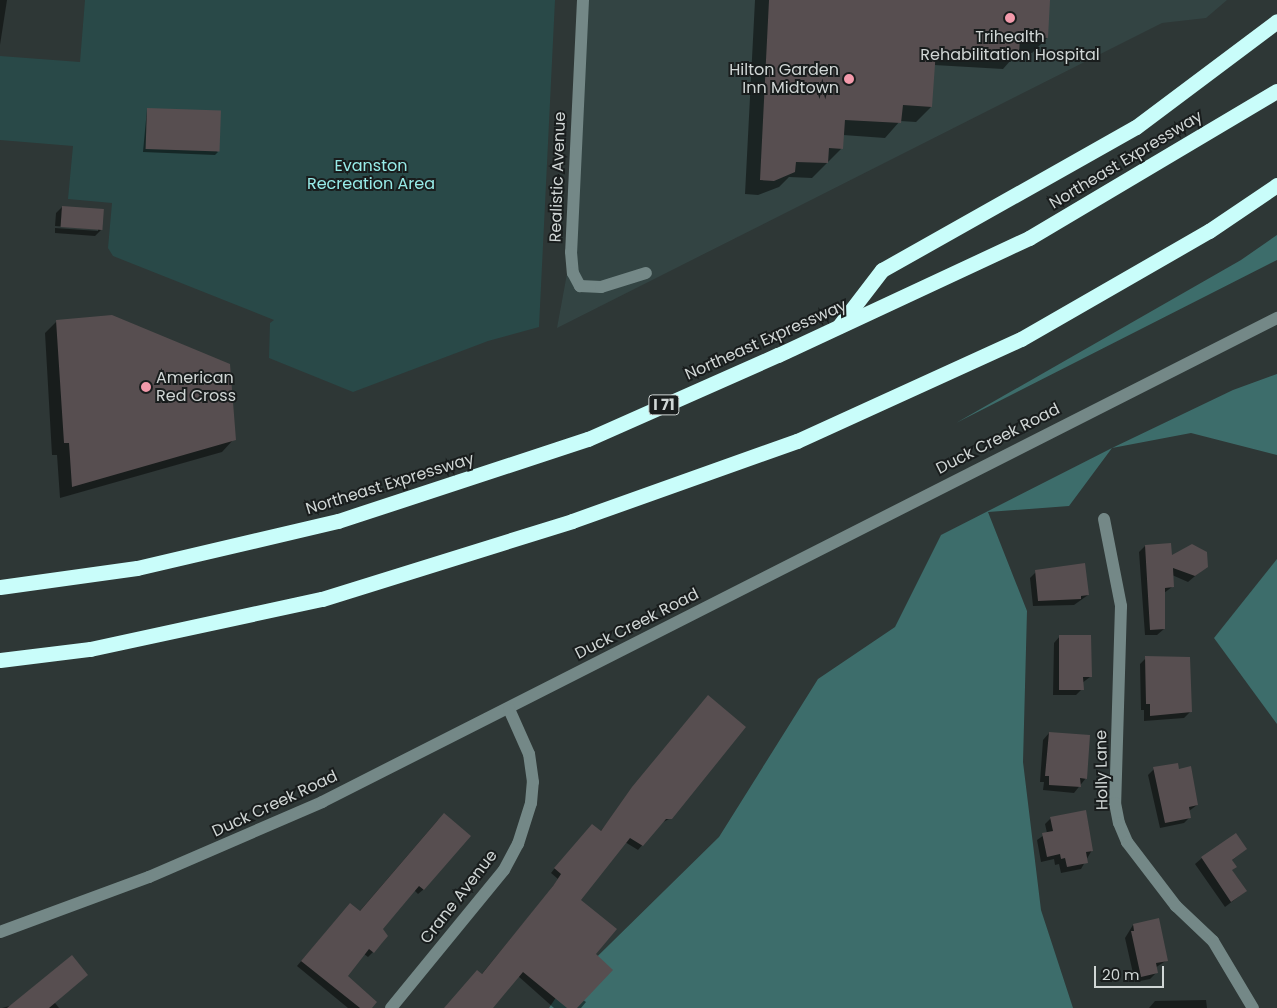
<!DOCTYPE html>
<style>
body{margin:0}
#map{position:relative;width:1277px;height:1008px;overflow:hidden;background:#2e3736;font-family:Poppins,sans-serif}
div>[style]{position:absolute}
.built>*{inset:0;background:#334443}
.green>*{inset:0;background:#294948}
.forest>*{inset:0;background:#3d6d6b}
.shadow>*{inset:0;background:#0007}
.building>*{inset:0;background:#574e50;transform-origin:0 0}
.minor>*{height:12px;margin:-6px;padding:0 6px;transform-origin:6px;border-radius:6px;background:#748887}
.highway>*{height:15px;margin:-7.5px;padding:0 7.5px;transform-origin:7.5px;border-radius:7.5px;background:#c9fdfa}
.dots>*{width:14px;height:14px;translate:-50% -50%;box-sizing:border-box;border:2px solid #191d1d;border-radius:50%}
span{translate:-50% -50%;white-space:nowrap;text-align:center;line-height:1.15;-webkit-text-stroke:4px #191d1d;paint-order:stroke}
.shield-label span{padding:1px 4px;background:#191d1d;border:1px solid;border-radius:4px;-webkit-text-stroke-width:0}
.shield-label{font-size:15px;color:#d0d6d5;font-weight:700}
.poi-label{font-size:16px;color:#d0d6d5}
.right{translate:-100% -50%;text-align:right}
.left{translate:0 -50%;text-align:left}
.street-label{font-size:16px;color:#d0d6d5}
.park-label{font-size:16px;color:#97ebe8}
.scale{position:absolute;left:1094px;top:966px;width:70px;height:22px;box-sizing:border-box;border:2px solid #d0d6d5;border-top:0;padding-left:6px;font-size:15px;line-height:18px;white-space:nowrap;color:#d0d6d5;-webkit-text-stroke:4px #191d1d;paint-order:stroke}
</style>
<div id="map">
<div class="built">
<i style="clip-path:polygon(583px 0,1227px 0,1206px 18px,1162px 23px,557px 328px,571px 252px)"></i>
</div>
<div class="green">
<i style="clip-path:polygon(85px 0,555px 0,539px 327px,488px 341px,353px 392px,269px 358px,270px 323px,274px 320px,113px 256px,108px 248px,112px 203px,68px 199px,73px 146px,0 140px,0 56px,80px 62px)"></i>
</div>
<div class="forest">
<i style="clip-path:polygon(1277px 235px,1277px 260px,956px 423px,1241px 260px)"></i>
<i style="clip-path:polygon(1277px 374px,1277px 455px,1191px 433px,1112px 448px,1069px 506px,988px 512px,1027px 611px,1023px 762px,1041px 910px,1073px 1008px,549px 1008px,557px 996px,719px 837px,818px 679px,895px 627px,941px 535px,1112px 448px,1233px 390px)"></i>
<i style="clip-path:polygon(1277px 559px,1277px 724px,1214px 638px)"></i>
</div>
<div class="shadow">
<i style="clip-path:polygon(0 0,7px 0,0 45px)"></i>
<i style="clip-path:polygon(755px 0,1049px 0,1047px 38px,1032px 53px,1018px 52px,1003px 69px,934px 65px,931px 107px,916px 122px,900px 121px,885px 138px,843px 135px,842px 148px,812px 178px,789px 177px,779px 187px,758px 195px,745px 194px)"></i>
<i style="clip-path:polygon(147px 109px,218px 152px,215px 155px,143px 152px)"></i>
<i style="clip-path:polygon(62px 207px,101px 230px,95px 236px,55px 233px,55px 228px,98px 231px,98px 229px,55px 226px,56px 213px)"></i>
<i style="clip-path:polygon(57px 321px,234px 439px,222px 452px,60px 498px,57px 455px,52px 455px,45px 333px)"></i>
<i style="clip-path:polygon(1145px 546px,1171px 557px,1207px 566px,1188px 582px,1172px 575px,1172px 587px,1164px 593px,1164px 629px,1157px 635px,1145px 635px,1139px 552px)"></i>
<i style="clip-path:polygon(1036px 572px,1088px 595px,1074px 605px,1033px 606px,1030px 578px)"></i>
<i style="clip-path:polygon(1060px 636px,1090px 677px,1082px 683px,1082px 689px,1076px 695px,1053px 695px,1054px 643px)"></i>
<i style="clip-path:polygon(1146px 658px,1190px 712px,1184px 718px,1144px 721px,1144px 710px,1141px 710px,1140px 664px)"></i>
<i style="clip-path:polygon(708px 696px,744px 727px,671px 818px,661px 823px,638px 850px,625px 842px,579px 900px,583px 1000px,586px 1002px,581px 1008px,554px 1008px,518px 976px,492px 1008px,446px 1008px,481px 975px,549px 892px,558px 879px,551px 873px,562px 859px,600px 832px)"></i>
<i style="clip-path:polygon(1049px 733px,1086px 778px,1074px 793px,1043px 790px,1044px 782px,1040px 782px,1043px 740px)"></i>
<i style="clip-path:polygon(1154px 769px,1197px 805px,1189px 811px,1190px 817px,1184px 823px,1160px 828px,1148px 775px)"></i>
<i style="clip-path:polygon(1051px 818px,1092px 850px,1081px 869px,1061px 873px,1059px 864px,1055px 865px,1054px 859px,1041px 862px,1037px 840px,1047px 833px,1045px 824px)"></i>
<i style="clip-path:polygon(438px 820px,424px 889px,418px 894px,414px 890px,381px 929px,373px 952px,368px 957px,364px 954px,346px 977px,370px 1008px,348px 1008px,297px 966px,345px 910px,359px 912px)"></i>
<i style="clip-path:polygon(1246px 849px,1231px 861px,1231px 870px,1246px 891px,1225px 907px,1195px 864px,1202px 858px)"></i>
<i style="clip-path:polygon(1133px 925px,1167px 960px,1155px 968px,1156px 973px,1150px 979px,1135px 982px,1125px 938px)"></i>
<i style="clip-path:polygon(1206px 1000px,1207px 1008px,1149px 1008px,1155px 1001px)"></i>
<i style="clip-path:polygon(55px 1003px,59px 1008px,2px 1008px,13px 1005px)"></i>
</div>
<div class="building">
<i style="clip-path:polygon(769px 0,1050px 0,1048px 38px,1020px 37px,1019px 55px,936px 50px,932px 107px,903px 105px,901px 123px,845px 120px,843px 149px,829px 148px,828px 163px,796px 162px,795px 172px,774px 181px,760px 180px)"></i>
<i style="left:147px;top:108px;width:74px;height:41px;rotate:2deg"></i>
<i style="left:62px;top:206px;width:42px;height:21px;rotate:4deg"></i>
<i style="clip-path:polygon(112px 315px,230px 364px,236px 440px,72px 487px,69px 443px,64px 443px,56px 320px)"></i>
<i style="clip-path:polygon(1171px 543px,1172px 555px,1192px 544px,1207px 552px,1208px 567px,1195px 576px,1173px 568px,1174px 587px,1165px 588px,1165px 629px,1150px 630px,1145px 545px)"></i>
<i style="clip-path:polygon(1085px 563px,1089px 595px,1081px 596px,1081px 599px,1038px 601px,1035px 570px)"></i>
<i style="clip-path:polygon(1059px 635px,1091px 635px,1092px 677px,1083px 677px,1084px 690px,1059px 690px)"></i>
<i style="clip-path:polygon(1145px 656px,1190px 657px,1192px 712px,1150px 716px,1150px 704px,1146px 704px)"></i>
<i style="clip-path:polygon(708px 695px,746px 727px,672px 819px,666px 819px,643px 846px,630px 838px,581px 900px,617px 929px,596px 954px,613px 970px,577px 1008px,567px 1008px,523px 972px,493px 1008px,444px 1008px,477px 970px,482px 974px,553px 886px,561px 874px,554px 868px,567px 853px,592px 824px,601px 831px,632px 787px)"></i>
<i style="clip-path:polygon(1049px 732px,1090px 735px,1087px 779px,1080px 778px,1081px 787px,1049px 785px,1049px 776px,1045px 776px)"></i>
<i style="clip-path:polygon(1178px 763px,1179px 769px,1191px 766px,1198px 805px,1189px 807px,1191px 818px,1165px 823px,1153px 767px)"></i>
<i style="clip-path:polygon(1086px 810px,1093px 851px,1086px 852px,1088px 863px,1067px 867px,1065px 858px,1061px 859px,1060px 854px,1047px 857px,1042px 833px,1053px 831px,1050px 817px)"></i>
<i style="clip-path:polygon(444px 813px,471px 836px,424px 890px,419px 886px,383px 929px,388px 936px,382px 943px,374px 953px,369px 949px,348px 976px,377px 1002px,372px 1008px,360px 1008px,301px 961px,350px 903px,360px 911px)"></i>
<i style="clip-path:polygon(1236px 833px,1247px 849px,1232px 860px,1237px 867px,1232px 870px,1247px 891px,1231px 902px,1201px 857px)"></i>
<i style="clip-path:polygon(1159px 918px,1168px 961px,1156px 963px,1158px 973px,1141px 977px,1131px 931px,1134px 931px,1133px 924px)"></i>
<i style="clip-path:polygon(72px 955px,88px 975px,49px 1008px,7px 1008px)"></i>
</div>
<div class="minor">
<i style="left:583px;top:0;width:252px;rotate:92.7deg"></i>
<i style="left:571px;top:252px;width:21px;rotate:85deg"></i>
<i style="left:573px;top:273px;width:15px;rotate:62deg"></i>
<i style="left:580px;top:286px;width:21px;rotate:3deg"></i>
<i style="left:601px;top:287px;width:47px;rotate:-17.3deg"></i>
<i style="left:1104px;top:519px;width:89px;rotate:78.9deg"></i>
<i style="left:1121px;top:606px;width:197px;rotate:91.7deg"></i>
<i style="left:1115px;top:803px;width:20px;rotate:79deg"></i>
<i style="left:1119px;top:823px;width:21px;rotate:67deg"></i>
<i style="left:1127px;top:842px;width:81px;rotate:52.6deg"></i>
<i style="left:1176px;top:906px;width:51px;rotate:43.4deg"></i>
<i style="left:1213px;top:941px;width:78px;rotate:59.2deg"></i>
<i style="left:0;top:932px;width:159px;rotate:-20.3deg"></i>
<i style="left:149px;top:877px;width:189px;rotate:-23.4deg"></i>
<i style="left:322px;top:802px;width:1071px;rotate:-26.88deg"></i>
<i style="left:391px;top:1008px;width:178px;rotate:-50.7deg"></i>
<i style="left:504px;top:870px;width:30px;rotate:-62deg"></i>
<i style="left:518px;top:844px;width:43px;rotate:-72.4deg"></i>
<i style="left:531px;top:803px;width:21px;rotate:-85deg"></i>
<i style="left:533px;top:782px;width:28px;rotate:-98deg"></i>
<i style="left:529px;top:754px;width:49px;rotate:-114deg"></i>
</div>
<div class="highway">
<i style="left:839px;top:326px;width:71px;rotate:-52.5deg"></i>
<i style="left:882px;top:270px;width:291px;rotate:-29.4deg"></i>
<i style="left:1136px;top:127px;width:176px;rotate:-36.9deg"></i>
<i style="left:0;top:587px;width:138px;rotate:-7.9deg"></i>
<i style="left:137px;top:568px;width:206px;rotate:-13.2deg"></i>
<i style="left:338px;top:521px;width:263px;rotate:-18.2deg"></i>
<i style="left:588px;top:439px;width:208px;rotate:-23.9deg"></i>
<i style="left:778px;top:355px;width:277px;rotate:-25deg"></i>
<i style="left:1029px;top:238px;width:288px;rotate:-30.7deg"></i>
<i style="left:0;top:660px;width:91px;rotate:-7deg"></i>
<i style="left:90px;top:649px;width:237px;rotate:-12.2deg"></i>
<i style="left:322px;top:599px;width:262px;rotate:-17.3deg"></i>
<i style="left:572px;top:521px;width:239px;rotate:-19.6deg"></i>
<i style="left:797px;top:441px;width:246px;rotate:-24.5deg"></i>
<i style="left:1021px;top:339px;width:217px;rotate:-29.9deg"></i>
<i style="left:1209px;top:231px;width:82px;rotate:-34.1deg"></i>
</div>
<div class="dots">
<i style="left:1010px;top:18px;background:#f39aab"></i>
<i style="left:849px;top:79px;background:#f39aab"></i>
<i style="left:146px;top:387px;background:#f39aab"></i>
</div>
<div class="shield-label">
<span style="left:664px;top:405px">I 71</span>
</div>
<div class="poi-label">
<span style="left:1010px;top:46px">Trihealth<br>Rehabilitation Hospital</span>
<span class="right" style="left:839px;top:79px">Hilton Garden<br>Inn Midtown</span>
<span class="left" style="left:156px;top:387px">American<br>Red Cross</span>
</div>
<div class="street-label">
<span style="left:1126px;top:160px;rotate:-31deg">Northeast Expressway</span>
<span style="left:558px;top:177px;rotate:-88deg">Realistic Avenue</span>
<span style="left:766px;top:340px;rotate:-24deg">Northeast Expressway</span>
<span style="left:998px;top:439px;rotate:-27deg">Duck Creek Road</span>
<span style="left:390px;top:484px;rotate:-17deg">Northeast Expressway</span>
<span style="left:637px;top:624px;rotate:-27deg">Duck Creek Road</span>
<span style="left:1102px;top:770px;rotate:-91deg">Holly Lane</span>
<span style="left:275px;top:804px;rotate:-25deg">Duck Creek Road</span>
<span style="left:459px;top:897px;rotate:-52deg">Crane Avenue</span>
</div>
<div class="park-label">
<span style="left:371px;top:175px">Evanston<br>Recreation Area</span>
</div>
<div class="scale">20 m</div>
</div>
